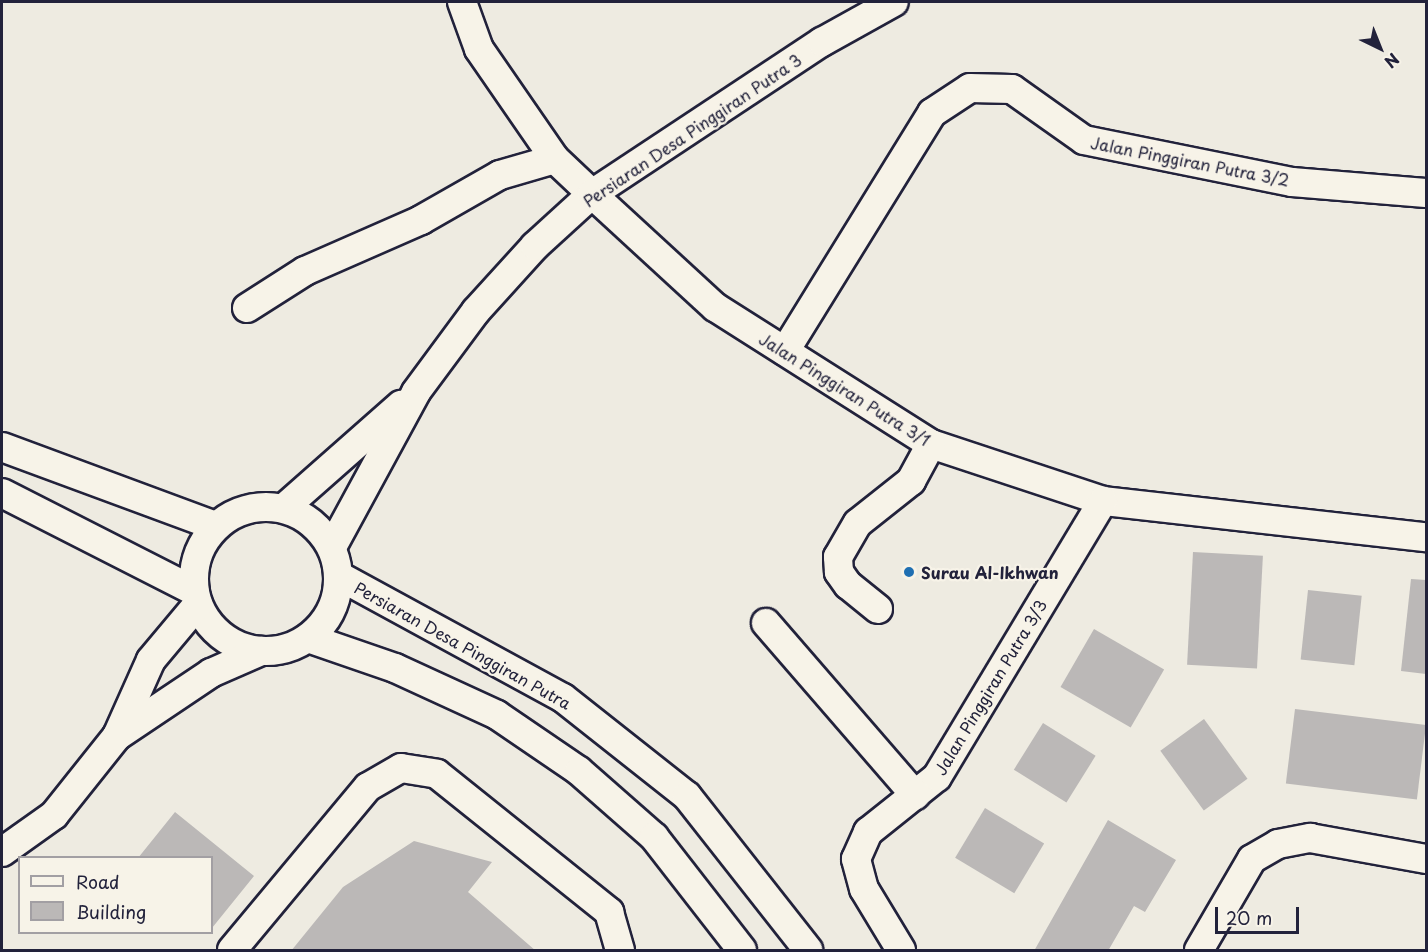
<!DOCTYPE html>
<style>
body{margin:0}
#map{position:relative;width:1428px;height:952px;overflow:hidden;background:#eeebe1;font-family:"Playpen Sans",sans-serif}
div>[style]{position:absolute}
.building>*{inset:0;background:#bbb8b7;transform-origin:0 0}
.roads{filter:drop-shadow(2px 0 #22223b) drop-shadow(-2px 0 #22223b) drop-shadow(0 2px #22223b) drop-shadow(0 -2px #22223b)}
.minor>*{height:28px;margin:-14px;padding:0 14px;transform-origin:14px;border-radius:14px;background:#f7f3e8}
.minor>.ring{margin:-14px;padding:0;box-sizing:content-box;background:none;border:28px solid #f7f3e8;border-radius:50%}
.dots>*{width:16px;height:16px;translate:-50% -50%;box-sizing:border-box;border:3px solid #f7f3e8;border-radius:50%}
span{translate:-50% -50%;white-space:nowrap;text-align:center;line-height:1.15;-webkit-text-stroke:4.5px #f7f3e8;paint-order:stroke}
.street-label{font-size:16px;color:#22223b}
.poi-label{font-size:16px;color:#22223b;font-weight:700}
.left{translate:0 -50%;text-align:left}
.frame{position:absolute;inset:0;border:3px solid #22223b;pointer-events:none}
.legend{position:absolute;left:18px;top:856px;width:195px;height:78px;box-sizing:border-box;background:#f7f3e8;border:2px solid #a29fa3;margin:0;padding:8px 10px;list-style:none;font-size:18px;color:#22223b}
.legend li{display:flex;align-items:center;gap:12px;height:30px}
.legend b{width:30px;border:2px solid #a29fa3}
.north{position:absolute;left:1350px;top:18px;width:60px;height:60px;-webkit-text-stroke:4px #f7f3e8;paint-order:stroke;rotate:137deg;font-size:16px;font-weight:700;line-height:24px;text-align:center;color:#22223b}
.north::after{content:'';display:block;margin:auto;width:21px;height:27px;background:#22223b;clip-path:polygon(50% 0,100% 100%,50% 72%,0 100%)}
.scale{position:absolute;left:1215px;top:907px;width:84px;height:27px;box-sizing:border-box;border:3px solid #22223b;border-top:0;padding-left:8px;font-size:18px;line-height:21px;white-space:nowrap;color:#22223b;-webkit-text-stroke:4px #f7f3e8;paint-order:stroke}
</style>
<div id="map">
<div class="building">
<i style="left:1193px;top:552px;width:70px;height:113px;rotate:3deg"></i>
<i style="clip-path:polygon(1411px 579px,1426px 580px,1426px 674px,1401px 671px)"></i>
<i style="left:1308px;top:590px;width:54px;height:70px;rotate:6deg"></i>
<i style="left:1094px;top:629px;width:81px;height:67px;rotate:30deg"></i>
<i style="left:1295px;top:709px;width:132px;height:75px;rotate:7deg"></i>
<i style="left:1204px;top:719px;width:74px;height:54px;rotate:54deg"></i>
<i style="left:1043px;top:723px;width:62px;height:55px;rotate:32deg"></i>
<i style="left:985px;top:808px;width:69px;height:58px;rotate:31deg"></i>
<i style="clip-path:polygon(175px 812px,254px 876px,212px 928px,212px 858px,138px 858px)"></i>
<i style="clip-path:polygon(1108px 820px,1176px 860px,1145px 912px,1134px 906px,1108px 951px,1034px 951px)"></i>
<i style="clip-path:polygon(414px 841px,492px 862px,468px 892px,536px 951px,291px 951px,343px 887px)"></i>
</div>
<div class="roads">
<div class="minor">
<i style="left:462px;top:2px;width:50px;rotate:70.1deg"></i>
<i style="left:479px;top:49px;width:134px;rotate:55.4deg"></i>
<i style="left:555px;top:159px;width:51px;rotate:43.4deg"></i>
<i style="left:592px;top:194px;width:167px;rotate:42.6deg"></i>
<i style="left:715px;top:307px;width:256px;rotate:32.4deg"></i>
<i style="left:931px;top:444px;width:181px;rotate:18.3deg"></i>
<i style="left:1103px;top:501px;width:325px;rotate:6.4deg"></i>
<i style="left:247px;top:308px;width:69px;rotate:-32.5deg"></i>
<i style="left:305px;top:271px;width:127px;rotate:-23.7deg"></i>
<i style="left:421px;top:220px;width:91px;rotate:-29.7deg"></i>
<i style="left:500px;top:175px;width:57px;rotate:-16.2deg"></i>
<i style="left:785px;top:351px;width:280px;rotate:-58.3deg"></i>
<i style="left:932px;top:113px;width:45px;rotate:-33.3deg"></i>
<i style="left:970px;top:88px;width:42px;rotate:1.4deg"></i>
<i style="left:1012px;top:89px;width:88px;rotate:35.3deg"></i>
<i style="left:1084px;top:140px;width:212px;rotate:11.4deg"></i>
<i style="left:1292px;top:182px;width:134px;rotate:4.7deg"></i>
<i style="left:2px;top:447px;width:228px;rotate:20.3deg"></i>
<i style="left:2px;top:493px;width:216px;rotate:27deg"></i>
<i class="ring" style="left:194px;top:507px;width:116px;height:116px"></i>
<i style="left:284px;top:508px;width:156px;rotate:-41.4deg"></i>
<i style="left:332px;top:547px;width:176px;rotate:-61.5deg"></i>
<i style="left:416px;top:392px;width:101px;rotate:-53.5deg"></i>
<i style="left:476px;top:311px;width:88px;rotate:-47.8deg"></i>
<i style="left:535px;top:246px;width:77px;rotate:-42.4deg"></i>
<i style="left:592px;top:194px;width:276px;rotate:-33.5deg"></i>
<i style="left:822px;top:42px;width:82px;rotate:-29.1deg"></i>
<i style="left:339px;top:576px;width:255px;rotate:28.6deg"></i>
<i style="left:563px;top:698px;width:158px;rotate:38.3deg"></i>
<i style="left:687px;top:796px;width:196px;rotate:51.8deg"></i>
<i style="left:878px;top:609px;width:38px;rotate:-141deg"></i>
<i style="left:848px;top:585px;width:16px;rotate:-125deg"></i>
<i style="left:839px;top:572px;width:15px;rotate:-94deg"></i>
<i style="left:838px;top:557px;width:39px;rotate:-60deg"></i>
<i style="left:858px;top:523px;width:68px;rotate:-38.4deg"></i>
<i style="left:911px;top:481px;width:42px;rotate:-61.6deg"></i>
<i style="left:766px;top:623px;width:228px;rotate:49.1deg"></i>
<i style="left:308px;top:638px;width:92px;rotate:19deg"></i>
<i style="left:395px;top:668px;width:112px;rotate:24.7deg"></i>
<i style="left:497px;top:715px;width:99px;rotate:34.3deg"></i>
<i style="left:579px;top:771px;width:100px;rotate:41.3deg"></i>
<i style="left:654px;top:837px;width:143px;rotate:52.1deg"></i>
<i style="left:117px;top:736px;width:113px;rotate:-33.8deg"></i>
<i style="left:211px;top:673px;width:55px;rotate:-23.7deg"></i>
<i style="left:2px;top:852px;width:64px;rotate:-35.4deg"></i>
<i style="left:54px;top:815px;width:101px;rotate:-51.4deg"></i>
<i style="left:117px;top:736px;width:83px;rotate:-65.9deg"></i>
<i style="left:151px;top:660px;width:73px;rotate:-50deg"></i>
<i style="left:232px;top:950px;width:212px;rotate:-50.2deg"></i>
<i style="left:368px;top:787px;width:38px;rotate:-30deg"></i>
<i style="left:401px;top:768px;width:36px;rotate:9deg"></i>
<i style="left:437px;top:774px;width:221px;rotate:38.7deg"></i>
<i style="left:609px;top:912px;width:40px;rotate:74deg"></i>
<i style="left:901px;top:950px;width:71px;rotate:-121.2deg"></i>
<i style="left:864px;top:889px;width:31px;rotate:-105deg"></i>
<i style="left:856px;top:859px;width:30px;rotate:-66deg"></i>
<i style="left:868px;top:832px;width:88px;rotate:-38.6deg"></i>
<i style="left:937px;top:777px;width:322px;rotate:-59deg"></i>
<i style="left:1199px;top:950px;width:105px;rotate:-59.8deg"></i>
<i style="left:1252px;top:859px;width:30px;rotate:-30deg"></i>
<i style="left:1278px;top:844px;width:33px;rotate:-11deg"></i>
<i style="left:1310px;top:838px;width:118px;rotate:10.3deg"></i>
</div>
</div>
<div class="dots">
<i style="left:909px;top:572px;background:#1f6fb2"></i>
</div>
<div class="street-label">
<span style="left:692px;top:130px;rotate:-34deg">Persiaran Desa Pinggiran Putra 3</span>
<span style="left:1190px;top:161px;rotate:11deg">Jalan Pinggiran Putra 3/2</span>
<span style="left:845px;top:389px;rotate:32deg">Jalan Pinggiran Putra 3/1</span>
<span style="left:463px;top:645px;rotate:29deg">Persiaran Desa Pinggiran Putra</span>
<span style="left:990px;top:687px;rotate:-59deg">Jalan Pinggiran Putra 3/3</span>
</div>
<div class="poi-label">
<span class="left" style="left:921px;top:572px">Surau Al-Ikhwan</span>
</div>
<div class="frame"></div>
<ul class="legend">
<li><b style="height:8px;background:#f7f3e8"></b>Road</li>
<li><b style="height:16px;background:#bbb8b7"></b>Building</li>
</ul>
<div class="north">N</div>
<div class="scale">20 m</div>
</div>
